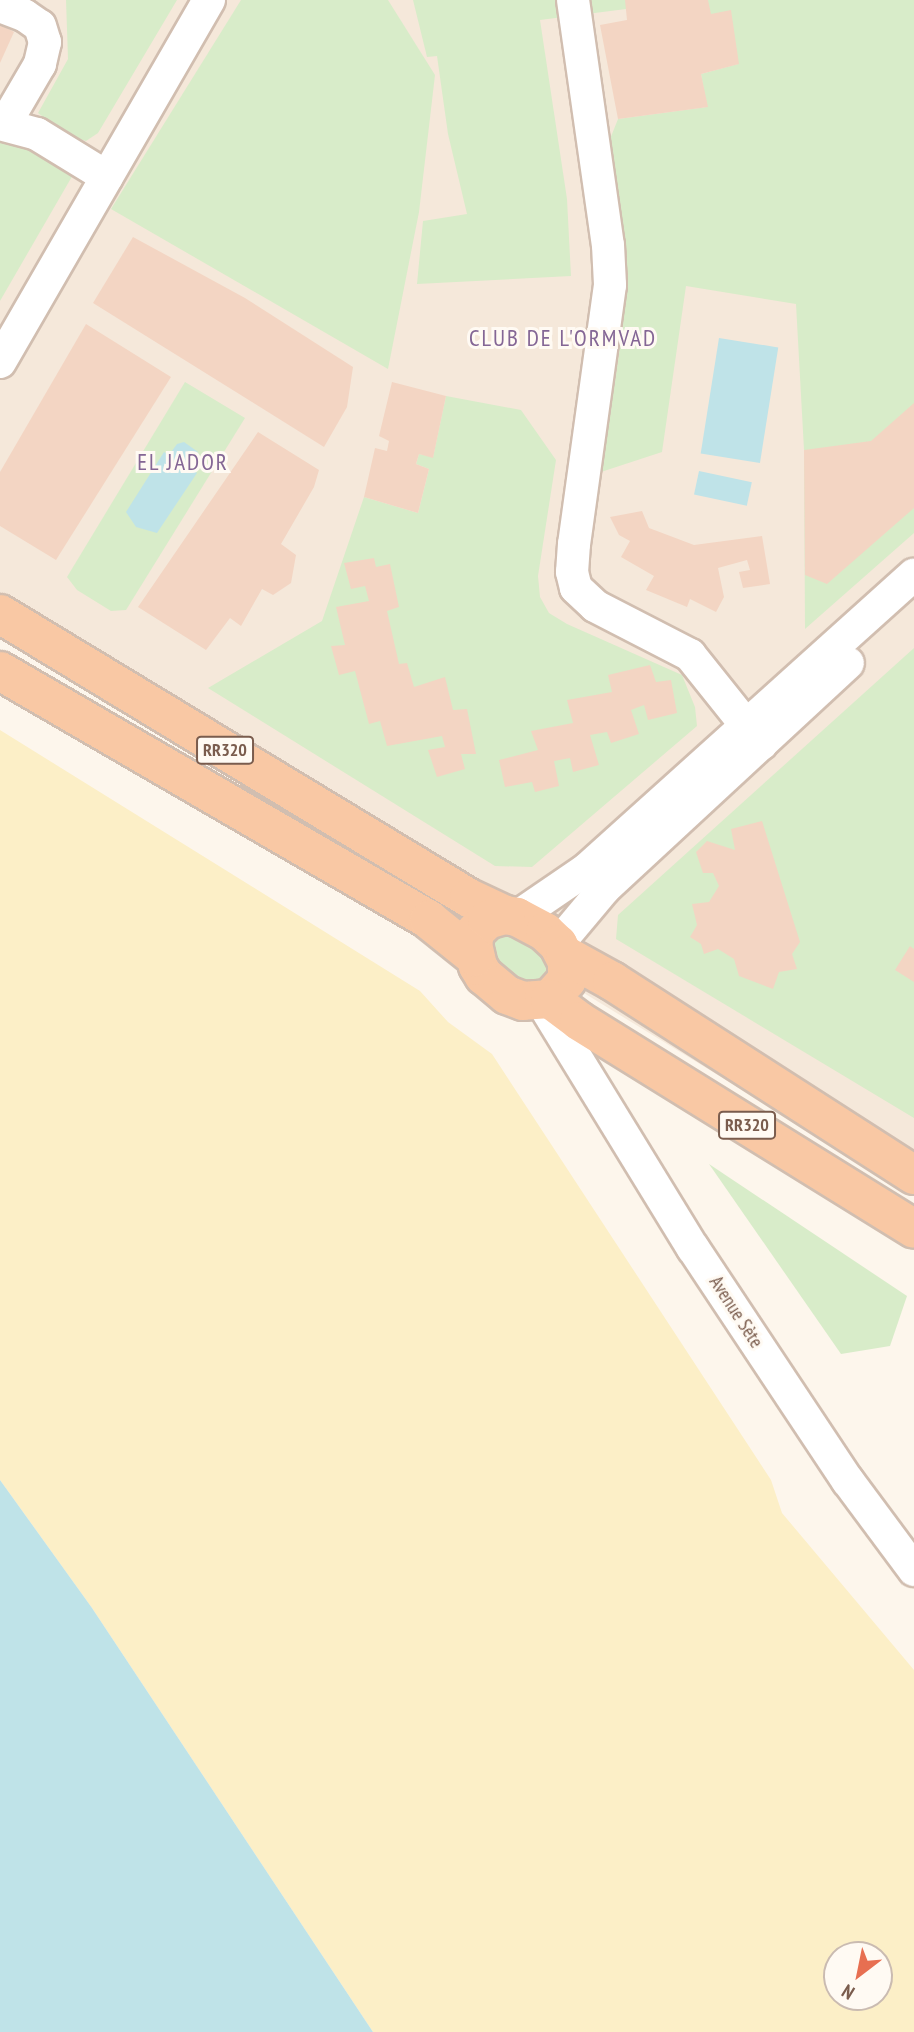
<!DOCTYPE html>
<meta charset="utf-8">
<style>
body{margin:0}
#map{position:relative;width:914px;height:2032px;overflow:hidden;background:#fdf6ec;font-family:"PT Sans Narrow",sans-serif}
div>[style]{position:absolute}
.residential>*{inset:0;background:#f5e8da}
.green>*{inset:0;background:#d8ecc9}
.sand>*{inset:0;background:#fcefc7}
.water>*{inset:0;background:#bfe3e8;transform-origin:0 0}
.building>*{inset:0;background:#f3d5c3}
.roads{filter:drop-shadow(2px 0 #d1beb0) drop-shadow(-2px 0 #d1beb0) drop-shadow(0 2px #d1beb0) drop-shadow(0 -2px #d1beb0)}
.minor>*{height:32px;margin:-16px;padding:0 16px;transform-origin:16px;border-radius:16px;background:#fff}
.trunk>*{height:38px;margin:-19px;padding:0 19px;transform-origin:19px;border-radius:19px;background:#f9c8a4}
span{translate:-50% -50%;white-space:nowrap;text-align:center;line-height:1.15;-webkit-text-stroke:6px #fffaf3;paint-order:stroke}
.shield-label span{padding:2px 5px;background:#fffaf3;border:2px solid;border-radius:5px;-webkit-text-stroke-width:0}
.shield-label{font-size:18px;color:#7a5c4d;font-weight:700}
.street-label{font-size:19px;color:#7a5c4d}
.quarter-label{font-size:23px;color:#846695;letter-spacing:2px}
.north{position:absolute;left:823px;top:1941px;width:70px;height:70px;box-sizing:border-box;background:#fffaf3;border:2px solid #cabbb1;border-radius:50%;rotate:212deg;font-size:19px;font-weight:700;line-height:28px;text-align:center;color:#7a5c4d}
.north::after{content:'';display:block;margin:auto;width:24px;height:32px;background:#e76f51;clip-path:polygon(50% 0,100% 100%,50% 72%,0 100%)}
</style>
<div id="map">
<div class="residential">
<i style="clip-path:polygon(0 0,914px 0,914px 1195px,494px 938px,0 623px)"></i>
</div>
<div class="green">
<i style="clip-path:polygon(66px 0,177px 0,98px 133px,86px 141px,66px 135px,38px 113px,68px 59px)"></i>
<i style="clip-path:polygon(241px 0,388px 0,435px 75px,419px 212px,388px 369px,111px 209px)"></i>
<i style="clip-path:polygon(413px 0,914px 0,914px 533px,805px 629px,804px 450px,796px 304px,686px 286px,662px 452px,601px 472px,619px 354px,625px 286px,623px 234px,610px 139px,618px 119px,707px 107px,701px 74px,738px 64px,626px 9px,540px 20px,567px 199px,571px 276px,417px 284px,423px 221px,467px 214px,448px 134px,437px 56px,427px 57px)"></i>
<i style="clip-path:polygon(0 141px,26px 147px,74px 173px,0 301px)"></i>
<i style="clip-path:polygon(185px 382px,245px 418px,126px 610px,111px 611px,77px 590px,67px 577px)"></i>
<i style="clip-path:polygon(446px 396px,521px 410px,556px 460px,538px 576px,540px 597px,549px 613px,567px 624px,682px 675px,695px 707px,697px 726px,532px 867px,495px 866px,208px 688px,322px 621px,364px 497px,418px 513px,429px 469px,416px 464px,419px 454px,433px 457px)"></i>
<i style="clip-path:polygon(914px 648px,914px 1118px,616px 939px,618px 915px)"></i>
<i style="clip-path:polygon(500px 926px,555px 958px,543px 991px,495px 969px,486px 938px)"></i>
<i style="clip-path:polygon(709px 1164px,907px 1296px,890px 1346px,841px 1354px)"></i>
</div>
<div class="sand">
<i style="clip-path:polygon(evenodd,0 730px,420px 991px,448px 1022px,492px 1054px,771px 1480px,782px 1513px,914px 1670px,914px 2032px,373px 2032px,92px 1608px,0 1480px,0 730px,837px 1955px,879px 1955px,879px 1997px,837px 1997px,837px 1955px)"></i>
</div>
<div class="water">
<i style="left:719px;top:338px;width:60px;height:117px;rotate:9deg"></i>
<i style="clip-path:polygon(184px 442px,198px 452px,193px 470px,197px 473px,157px 533px,136px 527px,126px 512px,164px 452px,169px 455px,177px 444px)"></i>
<i style="left:699px;top:471px;width:54px;height:24px;rotate:12deg"></i>
<i style="clip-path:polygon(0 1480px,92px 1608px,373px 2032px,0 2032px)"></i>
</div>
<div class="building">
<i style="clip-path:polygon(625px 0,708px 0,711px 14px,731px 10px,739px 64px,701px 74px,708px 107px,618px 119px,600px 25px,627px 20px)"></i>
<i style="clip-path:polygon(0 24px,14px 32px,0 63px)"></i>
<i style="clip-path:polygon(133px 237px,245px 298px,353px 367px,347px 407px,324px 447px,93px 303px)"></i>
<i style="clip-path:polygon(86px 324px,171px 377px,56px 560px,0 526px,0 472px)"></i>
<i style="clip-path:polygon(392px 382px,446px 396px,433px 458px,419px 454px,416px 464px,429px 469px,418px 513px,364px 497px,375px 448px,387px 451px,389px 441px,379px 436px)"></i>
<i style="clip-path:polygon(914px 403px,914px 508px,827px 584px,805px 575px,804px 450px,871px 441px)"></i>
<i style="clip-path:polygon(258px 432px,319px 470px,314px 487px,281px 544px,296px 555px,291px 583px,273px 595px,262px 589px,241px 626px,230px 618px,206px 650px,138px 607px)"></i>
<i style="clip-path:polygon(642px 511px,649px 528px,694px 545px,762px 536px,770px 584px,743px 588px,739px 572px,750px 570px,747px 560px,718px 568px,724px 597px,716px 612px,690px 599px,687px 607px,646px 590px,654px 576px,621px 557px,630px 541px,619px 535px,610px 517px)"></i>
<i style="clip-path:polygon(374px 558px,376px 567px,390px 564px,399px 607px,387px 611px,399px 664px,407px 663px,414px 687px,445px 677px,453px 710px,467px 709px,476px 754px,461px 754px,465px 769px,437px 777px,428px 750px,445px 747px,442px 736px,387px 746px,380px 721px,369px 724px,355px 671px,339px 675px,331px 646px,345px 645px,336px 607px,369px 601px,365px 586px,351px 589px,344px 563px)"></i>
<i style="clip-path:polygon(650px 665px,656px 682px,671px 680px,677px 713px,648px 720px,644px 705px,631px 710px,639px 734px,611px 743px,607px 732px,590px 735px,599px 765px,573px 772px,570px 758px,554px 761px,559px 786px,535px 792px,532px 782px,505px 787px,499px 760px,538px 750px,531px 731px,573px 723px,567px 700px,612px 692px,608px 675px)"></i>
<i style="clip-path:polygon(762px 821px,800px 942px,792px 954px,797px 969px,779px 972px,773px 989px,739px 976px,734px 959px,718px 949px,704px 954px,701px 944px,690px 937px,697px 925px,692px 904px,709px 902px,719px 886px,713px 873px,703px 873px,696px 852px,707px 841px,735px 850px,731px 829px)"></i>
<i style="clip-path:polygon(910px 946px,914px 949px,914px 982px,895px 970px)"></i>
</div>
<div class="roads">
<div class="minor">
<i style="left:573px;top:0;width:247px;rotate:81.9deg"></i>
<i style="left:608px;top:245px;width:40px;rotate:87.1deg"></i>
<i style="left:610px;top:285px;width:261px;rotate:97.9deg"></i>
<i style="left:574px;top:544px;width:28px;rotate:94deg"></i>
<i style="left:572px;top:572px;width:16px;rotate:76deg"></i>
<i style="left:576px;top:588px;width:26px;rotate:43deg"></i>
<i style="left:595px;top:606px;width:107px;rotate:27.3deg"></i>
<i style="left:690px;top:655px;width:114px;rotate:51.4deg"></i>
<i style="left:0;top:6px;width:26px;rotate:21deg"></i>
<i style="left:24px;top:15px;width:19px;rotate:35deg"></i>
<i style="left:40px;top:26px;width:17px;rotate:73deg"></i>
<i style="left:45px;top:42px;width:23px;rotate:103deg"></i>
<i style="left:40px;top:64px;width:69px;rotate:120.3deg"></i>
<i style="left:0;top:124px;width:38px;rotate:15deg"></i>
<i style="left:37px;top:134px;width:82px;rotate:31.6deg"></i>
<i style="left:0;top:362px;width:418px;rotate:-60deg"></i>
<i style="left:517px;top:917px;width:85px;rotate:-34.4deg"></i>
<i style="left:587px;top:869px;width:440px;rotate:-42deg"></i>
<i style="left:558px;top:944px;width:73px;rotate:-50deg"></i>
<i style="left:605px;top:888px;width:331px;rotate:-42.8deg"></i>
<i style="left:542px;top:1002px;width:289px;rotate:58.5deg"></i>
<i style="left:693px;top:1248px;width:280px;rotate:56.4deg"></i>
<i style="left:848px;top:1481px;width:111px;rotate:53.4deg"></i>
</div>
<div class="trunk">
<i style="left:0;top:614px;width:548px;rotate:31.2deg"></i>
<i style="left:469px;top:898px;width:40px;rotate:25deg"></i>
<i style="left:505px;top:915px;width:12px;rotate:9deg"></i>
<i style="left:517px;top:917px;width:32px;rotate:28deg"></i>
<i style="left:545px;top:932px;width:18px;rotate:43deg"></i>
<i style="left:558px;top:944px;width:20px;rotate:63deg"></i>
<i style="left:567px;top:962px;width:18px;rotate:90deg"></i>
<i style="left:567px;top:980px;width:25px;rotate:132deg"></i>
<i style="left:550px;top:999px;width:27px;rotate:176deg"></i>
<i style="left:523px;top:1001px;width:17px;rotate:-159deg"></i>
<i style="left:507px;top:995px;width:30px;rotate:-140deg"></i>
<i style="left:484px;top:976px;width:12px;rotate:-121deg"></i>
<i style="left:478px;top:966px;width:22px;rotate:-103deg"></i>
<i style="left:473px;top:945px;width:13px;rotate:-81deg"></i>
<i style="left:475px;top:932px;width:17px;rotate:-45deg"></i>
<i style="left:487px;top:920px;width:19px;rotate:-16deg"></i>
<i style="left:0;top:671px;width:496px;rotate:30.1deg"></i>
<i style="left:429px;top:920px;width:59px;rotate:38.8deg"></i>
<i style="left:565px;top:955px;width:54px;rotate:29deg"></i>
<i style="left:612px;top:981px;width:359px;rotate:32.7deg"></i>
<i style="left:550px;top:999px;width:36px;rotate:37deg"></i>
<i style="left:579px;top:1021px;width:394px;rotate:31.8deg"></i>
</div>
</div>
<div class="shield-label">
<span style="left:225px;top:750px">RR320</span>
<span style="left:747px;top:1125px">RR320</span>
</div>
<div class="street-label">
<span style="left:736px;top:1312px;rotate:57deg">Avenue Sète</span>
</div>
<div class="quarter-label">
<span style="left:563px;top:338px">CLUB DE L'ORMVAD</span>
<span style="left:183px;top:462px">EL JADOR</span>
</div>
<div class="north">N</div>
</div>
